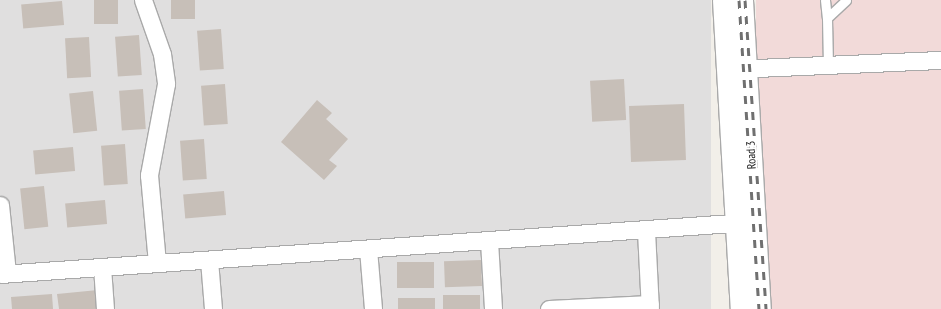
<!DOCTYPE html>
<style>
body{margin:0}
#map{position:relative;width:941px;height:309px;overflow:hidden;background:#f2efe9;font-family:"PT Sans Narrow",sans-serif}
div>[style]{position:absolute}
.residential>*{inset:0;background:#e0dfdf;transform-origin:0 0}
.commercial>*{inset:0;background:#f2dad9;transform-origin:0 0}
.building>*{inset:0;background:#c7bfb8;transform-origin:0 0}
.roads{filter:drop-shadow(1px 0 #a9a9a9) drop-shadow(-1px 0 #a9a9a9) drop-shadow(0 1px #a9a9a9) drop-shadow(0 -1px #a9a9a9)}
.service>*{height:9px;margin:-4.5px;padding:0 4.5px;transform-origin:4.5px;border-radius:4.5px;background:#fff}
.minor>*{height:17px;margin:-8.5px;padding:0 8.5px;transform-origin:8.5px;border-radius:8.5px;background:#fff}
.tertiary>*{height:21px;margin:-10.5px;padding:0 10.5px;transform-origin:10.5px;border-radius:10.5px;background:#fff}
.rail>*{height:3px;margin-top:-1.5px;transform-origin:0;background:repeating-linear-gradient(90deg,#707070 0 8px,transparent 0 16px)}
span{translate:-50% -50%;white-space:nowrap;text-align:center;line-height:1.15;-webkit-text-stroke:4px #fff;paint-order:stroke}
.street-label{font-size:12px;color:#222}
</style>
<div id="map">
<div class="residential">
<i style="left:0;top:0;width:711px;height:309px"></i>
</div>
<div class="commercial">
<i style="left:756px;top:0;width:185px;height:310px"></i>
</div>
<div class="building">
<i style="left:94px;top:0;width:24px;height:24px"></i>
<i style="left:171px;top:0;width:24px;height:19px"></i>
<i style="left:62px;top:1px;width:24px;height:41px;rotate:85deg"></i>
<i style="left:221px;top:29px;width:40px;height:24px;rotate:86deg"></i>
<i style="left:139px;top:35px;width:40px;height:24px;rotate:86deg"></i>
<i style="left:89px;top:37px;width:40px;height:24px;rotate:87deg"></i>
<i style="left:624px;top:79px;width:41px;height:34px;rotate:87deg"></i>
<i style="left:225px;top:84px;width:40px;height:24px;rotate:86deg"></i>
<i style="left:143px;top:89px;width:40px;height:24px;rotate:86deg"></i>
<i style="left:93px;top:91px;width:40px;height:24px;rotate:84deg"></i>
<i style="clip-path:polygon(317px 100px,332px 113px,326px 119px,348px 139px,329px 160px,337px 166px,324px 180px,281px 142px)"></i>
<i style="left:684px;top:104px;width:56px;height:55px;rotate:88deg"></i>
<i style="left:204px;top:139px;width:40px;height:24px;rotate:86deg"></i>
<i style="left:125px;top:144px;width:40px;height:24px;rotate:86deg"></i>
<i style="left:73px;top:147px;width:24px;height:40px;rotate:85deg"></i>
<i style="left:44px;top:186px;width:41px;height:24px;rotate:84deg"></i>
<i style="left:224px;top:191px;width:24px;height:41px;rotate:85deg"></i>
<i style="left:105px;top:200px;width:24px;height:40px;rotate:85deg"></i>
<i style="left:481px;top:260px;width:26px;height:37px;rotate:88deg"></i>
<i style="left:434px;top:262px;width:26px;height:37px;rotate:90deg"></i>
<i style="clip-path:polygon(98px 290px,99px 309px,59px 309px,57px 294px)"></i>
<i style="clip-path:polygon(52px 294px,53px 309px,12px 309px,11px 297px)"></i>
<i style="left:480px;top:295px;width:14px;height:37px;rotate:90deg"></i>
<i style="left:435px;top:298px;width:11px;height:37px;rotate:90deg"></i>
</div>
<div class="roads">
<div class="service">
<i style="left:825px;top:0;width:18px;rotate:84deg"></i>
<i style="left:827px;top:18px;width:26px;rotate:-43deg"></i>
<i style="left:827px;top:18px;width:47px;rotate:88.8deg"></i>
</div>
<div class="minor">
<i style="left:143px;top:0;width:57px;rotate:70.6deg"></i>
<i style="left:162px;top:54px;width:30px;rotate:82deg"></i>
<i style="left:166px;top:84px;width:93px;rotate:100.6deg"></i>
<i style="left:149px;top:175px;width:88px;rotate:84.8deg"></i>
<i style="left:733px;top:69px;width:208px;rotate:-2.5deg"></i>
<i style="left:0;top:205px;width:68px;rotate:84.1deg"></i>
<i style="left:646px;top:231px;width:78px;rotate:87.1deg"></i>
<i style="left:489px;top:241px;width:68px;rotate:86.6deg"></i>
<i style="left:368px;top:249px;width:60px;rotate:85.2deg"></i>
<i style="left:209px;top:260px;width:49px;rotate:85.3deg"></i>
<i style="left:102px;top:267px;width:42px;rotate:85.9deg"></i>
<i style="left:0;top:274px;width:750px;rotate:-3.98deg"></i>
<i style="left:549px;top:309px;width:101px;rotate:-2.8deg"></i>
</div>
<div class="tertiary">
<i style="left:723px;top:0;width:310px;rotate:86.7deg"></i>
<i style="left:742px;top:0;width:310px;rotate:86.7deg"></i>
</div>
</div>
<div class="rail">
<i style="left:739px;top:0;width:310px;rotate:86.3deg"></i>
<i style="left:745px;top:0;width:310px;rotate:86.1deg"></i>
</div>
<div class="street-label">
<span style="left:751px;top:155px;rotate:-93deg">Road 3</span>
</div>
</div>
